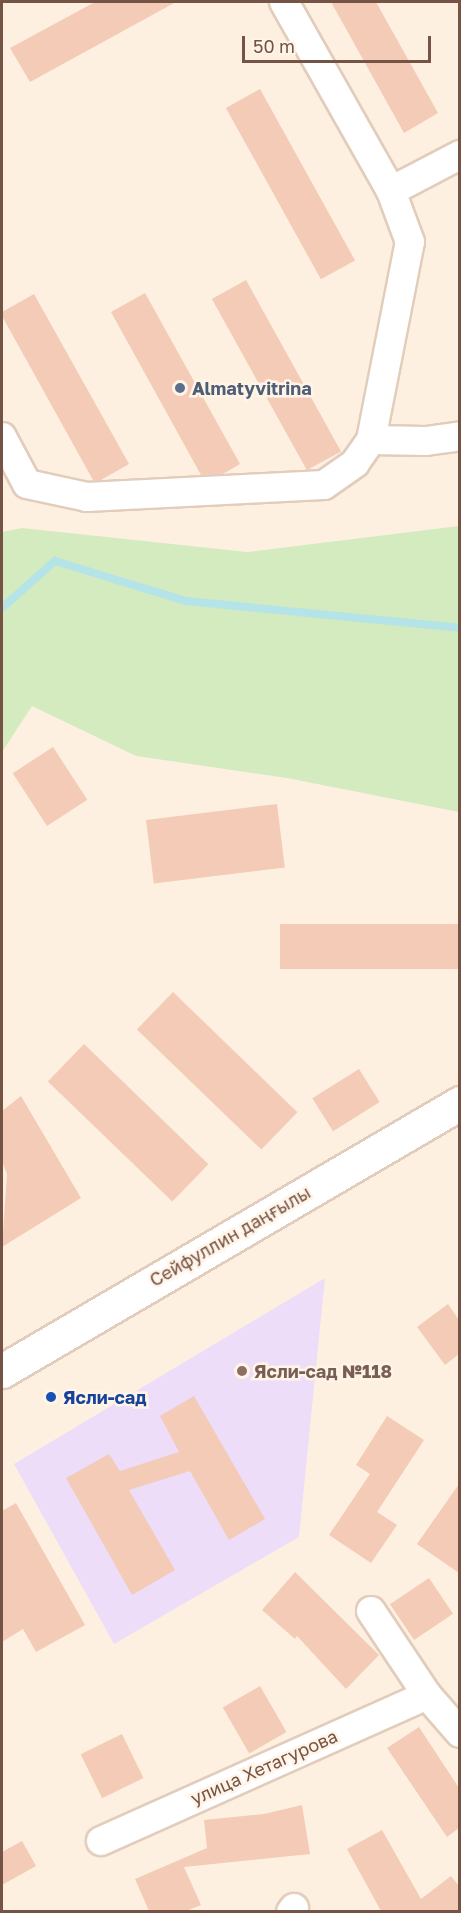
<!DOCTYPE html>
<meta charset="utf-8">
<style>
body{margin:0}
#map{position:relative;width:461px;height:1913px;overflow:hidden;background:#fdf0e0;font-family:"Golos Text",sans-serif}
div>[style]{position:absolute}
.education>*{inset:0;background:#edddf9}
.green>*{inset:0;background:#d3ebbe}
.stream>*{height:8px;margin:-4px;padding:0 4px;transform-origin:4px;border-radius:4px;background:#b4e3e8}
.building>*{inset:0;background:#f4cbb6;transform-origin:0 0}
.roads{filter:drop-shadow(2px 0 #e2ccbb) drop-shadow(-2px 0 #e2ccbb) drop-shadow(0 2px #e2ccbb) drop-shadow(0 -2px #e2ccbb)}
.minor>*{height:28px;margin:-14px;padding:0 14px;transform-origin:14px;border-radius:14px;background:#fff}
.secondary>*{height:33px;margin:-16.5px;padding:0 16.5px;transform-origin:16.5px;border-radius:16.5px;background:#fff}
.dots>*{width:16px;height:16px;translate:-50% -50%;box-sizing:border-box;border:3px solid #fff4e7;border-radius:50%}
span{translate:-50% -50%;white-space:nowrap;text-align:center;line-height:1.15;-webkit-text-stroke:5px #fff4e7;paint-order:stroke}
.service-label{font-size:18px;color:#4e5e75;font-weight:700}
.left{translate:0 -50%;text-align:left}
.street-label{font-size:18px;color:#755446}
.education-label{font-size:18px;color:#785e54;font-weight:700}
.transit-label{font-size:18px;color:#164399;font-weight:700}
.frame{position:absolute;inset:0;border:3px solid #755446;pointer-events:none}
.scale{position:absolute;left:242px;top:36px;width:189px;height:27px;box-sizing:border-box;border:3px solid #755446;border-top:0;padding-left:8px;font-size:18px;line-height:21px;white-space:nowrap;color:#755446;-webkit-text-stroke:4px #fff4e7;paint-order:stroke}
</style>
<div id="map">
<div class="education">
<i style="clip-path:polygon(325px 1278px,299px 1537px,114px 1644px,14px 1464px)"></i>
</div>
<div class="green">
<i style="clip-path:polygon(459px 526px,459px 812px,287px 778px,136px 756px,32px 706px,2px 752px,2px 532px,22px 528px,247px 552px)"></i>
</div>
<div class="stream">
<i style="left:2px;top:608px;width:71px;rotate:-41.6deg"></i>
<i style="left:55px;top:561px;width:137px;rotate:17deg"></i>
<i style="left:186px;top:601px;width:275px;rotate:5.6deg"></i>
</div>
<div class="building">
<i style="clip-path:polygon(95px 2px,176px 2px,30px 82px,10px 48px)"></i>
<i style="clip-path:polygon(331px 2px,376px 2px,438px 113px,404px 133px)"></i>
<i style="left:260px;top:89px;width:196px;height:39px;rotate:61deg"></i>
<i style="left:246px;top:280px;width:196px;height:39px;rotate:61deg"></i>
<i style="clip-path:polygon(145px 293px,240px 464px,223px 474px,201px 475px,111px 312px)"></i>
<i style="clip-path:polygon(34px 294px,129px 464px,101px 480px,93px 480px,2px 316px,2px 312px)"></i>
<i style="left:53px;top:747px;width:63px;height:48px;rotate:57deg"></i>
<i style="left:277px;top:804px;width:64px;height:132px;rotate:83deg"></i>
<i style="left:459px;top:924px;width:45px;height:179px;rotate:90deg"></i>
<i style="left:173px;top:992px;width:173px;height:52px;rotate:44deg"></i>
<i style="left:84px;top:1044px;width:173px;height:52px;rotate:44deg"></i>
<i style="left:359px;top:1069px;width:39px;height:55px;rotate:58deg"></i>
<i style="clip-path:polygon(21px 1096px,81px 1198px,2px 1247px,7px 1174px,2px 1161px,2px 1111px)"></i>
<i style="clip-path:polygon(448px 1304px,459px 1320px,459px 1354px,445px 1365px,417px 1327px)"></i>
<i style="clip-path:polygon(194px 1396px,265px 1519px,229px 1540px,190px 1471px,129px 1490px,175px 1570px,132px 1595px,66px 1478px,109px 1454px,120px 1471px,179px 1452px,160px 1416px)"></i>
<i style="clip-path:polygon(387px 1416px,424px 1440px,377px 1512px,397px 1525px,371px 1563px,329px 1535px,370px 1474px,356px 1465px)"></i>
<i style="clip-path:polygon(459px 1484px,459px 1573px,417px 1544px)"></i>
<i style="clip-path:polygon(16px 1503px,85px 1625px,36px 1652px,23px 1629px,2px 1642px,2px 1511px)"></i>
<i style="clip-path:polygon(295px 1572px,379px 1655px,346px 1689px,297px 1636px,295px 1639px,262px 1610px)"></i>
<i style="left:429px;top:1578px;width:43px;height:47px;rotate:56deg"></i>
<i style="left:260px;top:1686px;width:53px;height:43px;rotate:60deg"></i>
<i style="clip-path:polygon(419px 1727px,459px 1788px,459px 1828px,447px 1837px,387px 1748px)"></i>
<i style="left:122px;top:1734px;width:49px;height:46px;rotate:64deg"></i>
<i style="clip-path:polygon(302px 1805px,310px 1854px,184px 1867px,201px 1905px,186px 1911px,149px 1911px,135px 1879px,207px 1848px,204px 1820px,264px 1814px)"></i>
<i style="clip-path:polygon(382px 1830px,421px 1899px,451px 1876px,459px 1886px,459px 1911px,381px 1911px,347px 1849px)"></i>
<i style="clip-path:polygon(22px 1841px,36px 1866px,2px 1885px,2px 1852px)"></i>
</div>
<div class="roads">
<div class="minor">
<i style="left:391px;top:191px;width:78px;rotate:-27.6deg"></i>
<i style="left:2px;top:437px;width:53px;rotate:62deg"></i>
<i style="left:27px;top:484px;width:61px;rotate:12.2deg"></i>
<i style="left:87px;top:497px;width:237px;rotate:-2.9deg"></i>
<i style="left:324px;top:485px;width:38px;rotate:-35deg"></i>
<i style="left:355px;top:463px;width:28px;rotate:-55deg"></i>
<i style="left:371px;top:440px;width:202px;rotate:-78.9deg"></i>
<i style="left:410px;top:242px;width:54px;rotate:-110.4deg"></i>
<i style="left:391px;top:191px;width:217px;rotate:-119.5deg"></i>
<i style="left:371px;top:440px;width:55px;rotate:1deg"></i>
<i style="left:426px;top:441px;width:34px;rotate:-8deg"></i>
<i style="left:371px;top:1611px;width:101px;rotate:56.3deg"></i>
<i style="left:427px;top:1695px;width:50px;rotate:49deg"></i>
<i style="left:101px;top:1841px;width:357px;rotate:-24.1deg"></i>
<i style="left:291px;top:1912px;width:5px;rotate:-53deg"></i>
</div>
<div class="secondary">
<i style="left:2px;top:1371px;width:531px;rotate:-30.33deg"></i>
</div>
</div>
<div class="dots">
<i style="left:180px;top:388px;background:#5c6f8a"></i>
<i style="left:242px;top:1371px;background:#8d6e63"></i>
<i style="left:51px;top:1397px;background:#1a4fb4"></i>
</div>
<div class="service-label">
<span class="left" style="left:192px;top:388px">Almatyvitrina</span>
</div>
<div class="street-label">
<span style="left:230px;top:1236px;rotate:-30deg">Сейфуллин даңғылы</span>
<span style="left:264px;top:1767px;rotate:-24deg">улица Хетагурова</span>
</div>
<div class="education-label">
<span class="left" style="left:254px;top:1371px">Ясли-сад №118</span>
</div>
<div class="transit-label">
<span class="left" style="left:63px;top:1397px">Ясли-сад</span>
</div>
<div class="frame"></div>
<div class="scale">50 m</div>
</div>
